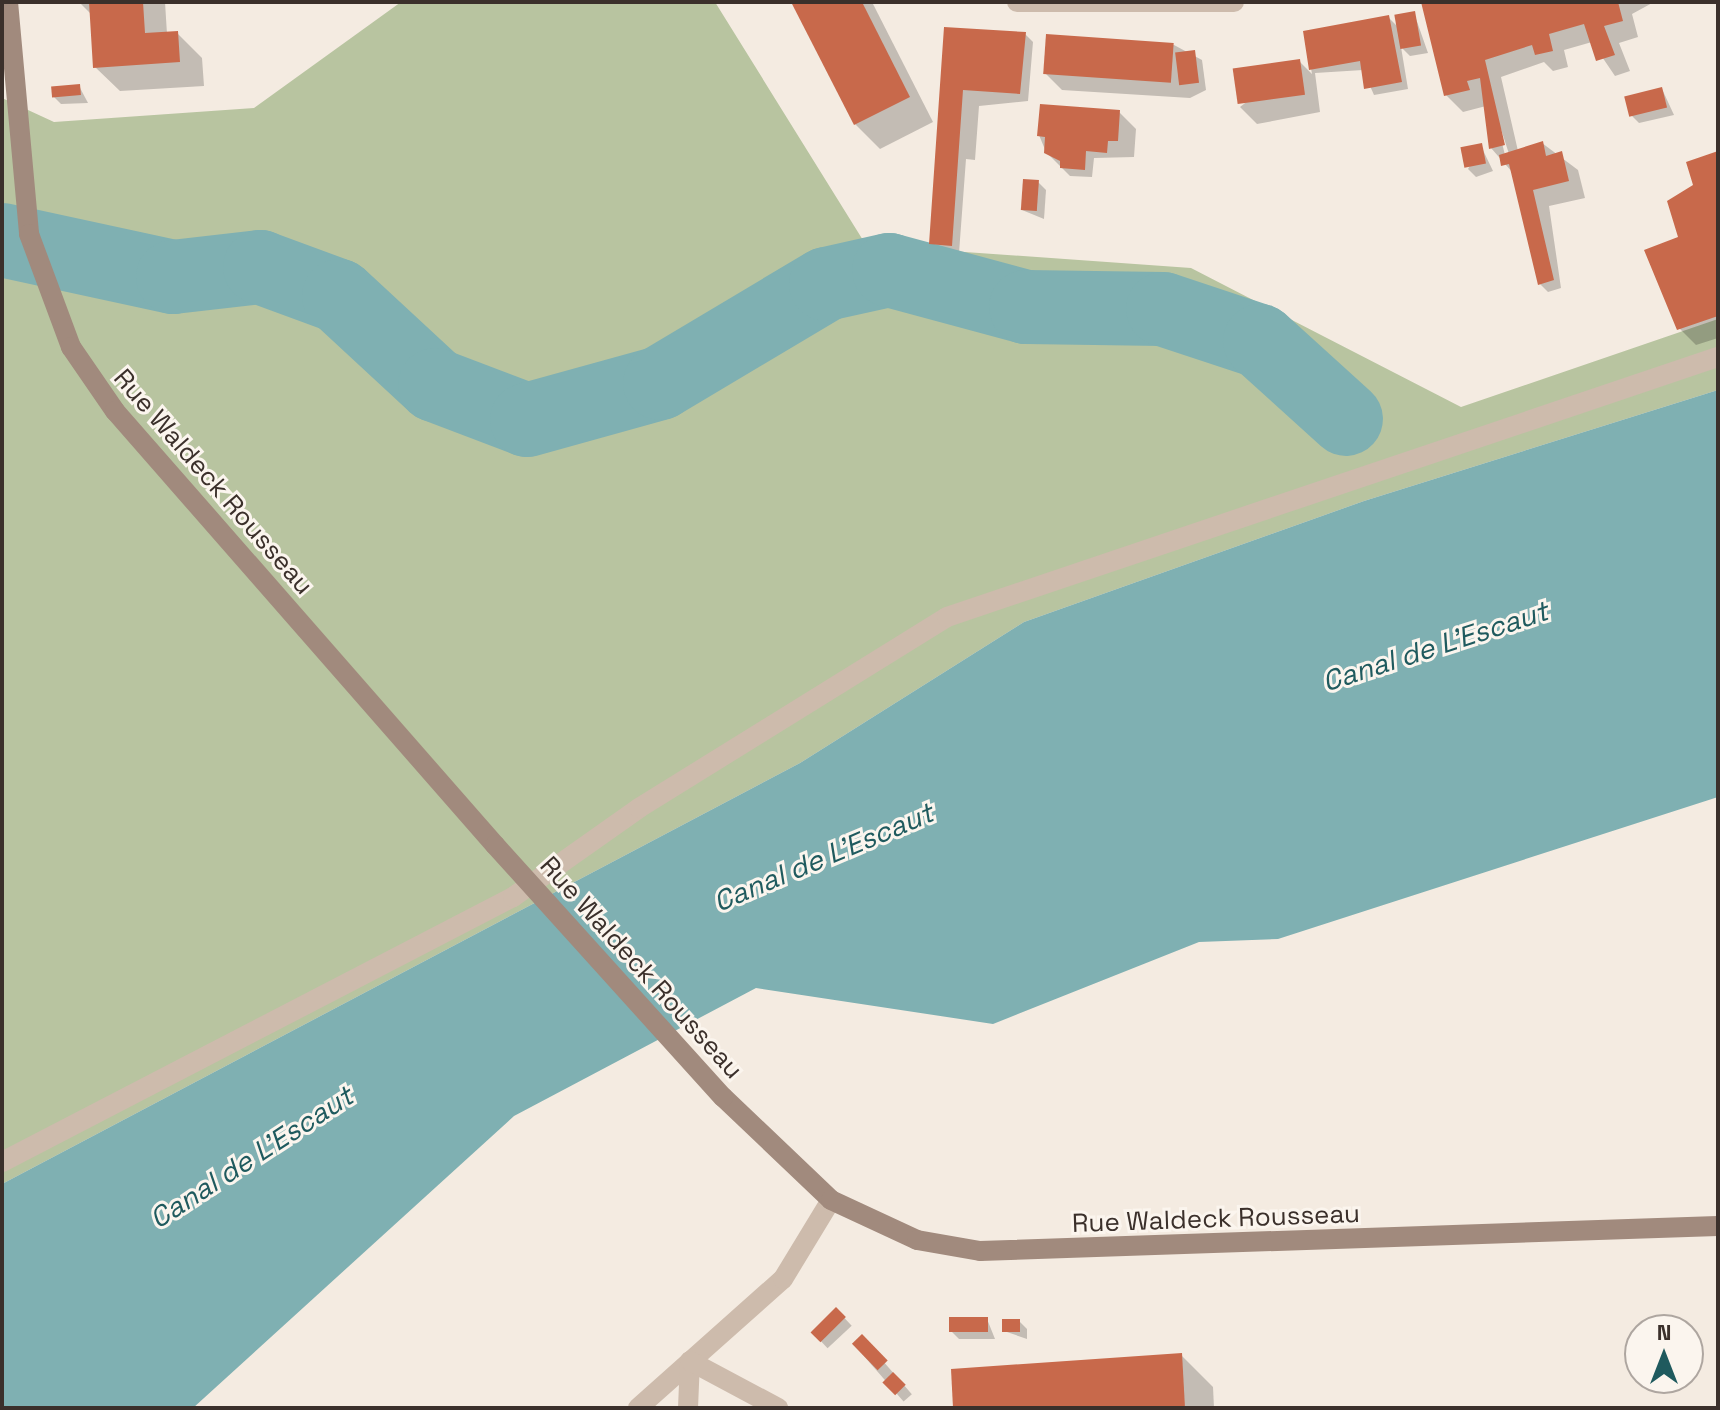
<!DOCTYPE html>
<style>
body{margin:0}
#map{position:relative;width:1720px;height:1410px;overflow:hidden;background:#f4ebe1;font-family:"Space Grotesk",sans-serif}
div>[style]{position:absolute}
.green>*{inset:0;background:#b8c4a0}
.water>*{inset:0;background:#7fb0b2}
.shadow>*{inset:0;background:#0003;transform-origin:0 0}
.river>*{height:74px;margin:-37px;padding:0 37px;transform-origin:37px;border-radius:37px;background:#7fb0b2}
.building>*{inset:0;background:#c8694b;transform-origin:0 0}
.lane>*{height:20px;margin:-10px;padding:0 10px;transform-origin:10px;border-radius:10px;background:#cdbbac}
.street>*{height:20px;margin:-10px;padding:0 10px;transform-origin:10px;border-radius:10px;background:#cdbbac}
.secondary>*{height:20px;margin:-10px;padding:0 10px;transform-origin:10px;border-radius:10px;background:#a18a7d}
.secondary-bridge>*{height:20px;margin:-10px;padding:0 10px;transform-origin:10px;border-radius:10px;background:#a18a7d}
span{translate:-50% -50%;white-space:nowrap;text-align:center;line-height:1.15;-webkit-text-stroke:6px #fbf5ee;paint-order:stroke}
.street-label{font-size:26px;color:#3b302b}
.water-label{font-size:28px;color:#1f5a5e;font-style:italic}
.frame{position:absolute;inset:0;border:4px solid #3b302b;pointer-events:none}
.north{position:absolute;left:1624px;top:1314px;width:80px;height:80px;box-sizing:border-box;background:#fbf5ee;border:2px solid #aea6a0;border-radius:50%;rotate:0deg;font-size:22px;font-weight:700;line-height:32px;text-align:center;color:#3b302b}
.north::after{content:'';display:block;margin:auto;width:28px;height:36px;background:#1f5a5e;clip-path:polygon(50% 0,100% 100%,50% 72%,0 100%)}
</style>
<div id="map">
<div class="green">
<i style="clip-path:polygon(401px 2px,715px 2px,866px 245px,1191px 268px,1461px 407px,1718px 319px,1718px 390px,1364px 501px,1024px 622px,800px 763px,2px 1184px,2px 98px,54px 122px,254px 108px)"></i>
</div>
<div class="water">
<i style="clip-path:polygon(1718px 390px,1718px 797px,1278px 939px,1199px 942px,993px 1024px,756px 988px,514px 1116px,193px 1408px,2px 1408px,2px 1184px,800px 763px,1024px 622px,1364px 501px)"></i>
</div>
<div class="shadow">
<i style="clip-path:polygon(79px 2px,165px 2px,167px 34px,177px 33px,202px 58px,204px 86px,120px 91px,95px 67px,92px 15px)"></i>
<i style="clip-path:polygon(794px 2px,872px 2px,933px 122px,880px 149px,855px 124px)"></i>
<i style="clip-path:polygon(evenodd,1423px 2px,1654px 2px,1632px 14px,1638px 37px,1619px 43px,1630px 71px,1615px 76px,1592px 42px,1564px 50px,1568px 67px,1553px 71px,1544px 62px,1501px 77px,1518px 151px,1542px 143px,1578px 170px,1585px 198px,1549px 206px,1561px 288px,1548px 292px,1540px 284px,1513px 173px,1491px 148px,1486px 106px,1463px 112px,1446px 95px,1423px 2px,1501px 129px,1509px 154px,1505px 155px,1501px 139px,1501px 129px)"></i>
<i style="clip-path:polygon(1414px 13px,1428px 53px,1410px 56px,1401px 47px,1408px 89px,1374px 95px,1363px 70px,1315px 73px,1320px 112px,1257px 124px,1240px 107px,1299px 61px,1312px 74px,1305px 33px,1389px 18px,1398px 27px)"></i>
<i style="clip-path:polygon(946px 29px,1025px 34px,1033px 42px,1028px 101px,979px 106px,975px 160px,966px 159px,959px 253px,931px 243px)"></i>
<i style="clip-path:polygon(1174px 45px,1202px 60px,1206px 90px,1190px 98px,1062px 90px,1045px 73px)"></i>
<i style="clip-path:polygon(79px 86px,88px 103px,61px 104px,53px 96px)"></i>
<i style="clip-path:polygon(1662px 89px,1674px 115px,1639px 123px,1631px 115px)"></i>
<i style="clip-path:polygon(1119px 112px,1136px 129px,1134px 157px,1094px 158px,1092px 177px,1070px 176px,1046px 152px,1039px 135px)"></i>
<i style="clip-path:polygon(1481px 146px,1493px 171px,1476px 177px,1468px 169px)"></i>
<i style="clip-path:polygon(1718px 153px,1718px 338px,1696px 345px,1679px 328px,1646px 252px,1682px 238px,1695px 186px)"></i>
<i style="clip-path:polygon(1038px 182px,1046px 190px,1044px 219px,1022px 210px)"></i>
<i style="left:836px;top:1309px;width:23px;height:33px;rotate:47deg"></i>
<i style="clip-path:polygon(987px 1319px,995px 1339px,959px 1339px,951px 1331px)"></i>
<i style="clip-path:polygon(1019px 1321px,1027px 1329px,1027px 1339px,1004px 1331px)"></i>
<i style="left:862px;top:1337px;width:76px;height:11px;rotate:49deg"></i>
<i style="clip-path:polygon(1181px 1355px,1213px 1387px,1214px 1408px,955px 1408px)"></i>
</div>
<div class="river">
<i style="left:2px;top:240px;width:175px;rotate:12.2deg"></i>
<i style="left:173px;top:277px;width:88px;rotate:-6.6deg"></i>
<i style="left:260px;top:267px;width:84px;rotate:20.2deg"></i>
<i style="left:339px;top:296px;width:131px;rotate:42.8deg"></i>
<i style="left:435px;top:385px;width:98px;rotate:20.8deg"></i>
<i style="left:527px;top:420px;width:138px;rotate:-15.5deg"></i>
<i style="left:660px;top:383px;width:193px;rotate:-30.8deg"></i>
<i style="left:826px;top:284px;width:65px;rotate:-12.5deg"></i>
<i style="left:889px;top:270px;width:142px;rotate:15.1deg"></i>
<i style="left:1026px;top:307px;width:137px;rotate:0.8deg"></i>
<i style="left:1163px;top:309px;width:102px;rotate:18.3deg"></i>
<i style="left:1260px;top:341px;width:116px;rotate:42.2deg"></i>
</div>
<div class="building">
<i style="clip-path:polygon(89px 2px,143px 2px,145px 33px,178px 31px,180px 62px,93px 68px)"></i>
<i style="clip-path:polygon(791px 2px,862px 2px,910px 97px,854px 125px)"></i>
<i style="clip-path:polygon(1421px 2px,1618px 2px,1623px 21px,1604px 26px,1615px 55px,1596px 61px,1584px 24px,1549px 34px,1553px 51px,1535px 55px,1532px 45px,1485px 60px,1505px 145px,1489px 149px,1480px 78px,1467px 81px,1470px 90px,1444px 96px)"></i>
<i style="left:1415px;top:11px;width:35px;height:21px;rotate:80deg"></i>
<i style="clip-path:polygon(1389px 15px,1402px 82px,1364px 89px,1360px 61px,1309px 70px,1303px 31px)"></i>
<i style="clip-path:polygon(944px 27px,1026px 32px,1020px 94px,963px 90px,952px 246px,929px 244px)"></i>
<i style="left:1046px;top:34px;width:128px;height:40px;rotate:4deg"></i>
<i style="left:1195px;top:50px;width:33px;height:20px;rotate:83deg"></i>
<i style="left:1300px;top:59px;width:36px;height:68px;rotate:82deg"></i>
<i style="left:80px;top:84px;width:11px;height:29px;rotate:85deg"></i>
<i style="left:1662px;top:87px;width:21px;height:39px;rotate:76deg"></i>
<i style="clip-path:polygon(1040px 104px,1120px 110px,1118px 141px,1108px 141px,1107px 153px,1086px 151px,1085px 170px,1060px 168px,1060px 161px,1044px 153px,1045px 137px,1037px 136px)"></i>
<i style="clip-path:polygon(1543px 141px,1546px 156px,1562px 151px,1569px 181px,1533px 190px,1554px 280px,1538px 285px,1509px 164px,1501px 166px,1499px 155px)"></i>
<i style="left:1482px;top:143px;width:21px;height:22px;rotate:79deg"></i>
<i style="clip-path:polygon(1718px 151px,1718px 316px,1677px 330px,1644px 250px,1678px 237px,1667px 201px,1693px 185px,1686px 162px)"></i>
<i style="left:1023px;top:179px;width:16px;height:31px;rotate:4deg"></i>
<i style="left:836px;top:1307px;width:14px;height:36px;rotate:45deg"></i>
<i style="left:949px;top:1317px;width:39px;height:15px"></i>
<i style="left:1002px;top:1319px;width:18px;height:13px"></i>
<i style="left:862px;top:1334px;width:37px;height:14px;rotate:46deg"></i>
<i style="clip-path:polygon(1182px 1353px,1185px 1408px,953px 1408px,951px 1369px)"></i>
<i style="left:893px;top:1372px;width:18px;height:15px;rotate:45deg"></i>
</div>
<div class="lane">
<i style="left:2px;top:1162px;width:576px;rotate:-27.41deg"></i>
<i style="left:513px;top:897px;width:154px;rotate:-35.2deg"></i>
<i style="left:639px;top:808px;width:362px;rotate:-31.8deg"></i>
<i style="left:947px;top:617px;width:814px;rotate:-18.64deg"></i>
<i style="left:638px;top:1408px;width:194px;rotate:-41.7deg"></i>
<i style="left:783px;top:1279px;width:92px;rotate:-58.7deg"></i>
<i style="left:688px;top:1408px;width:47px;rotate:-87.6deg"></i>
<i style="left:690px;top:1361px;width:100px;rotate:28.1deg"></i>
</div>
<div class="street">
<i style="left:1017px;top:2px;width:217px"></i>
</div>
<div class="secondary">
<i style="left:8px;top:2px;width:233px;rotate:84.8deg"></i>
<i style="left:29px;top:234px;width:121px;rotate:69.6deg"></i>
<i style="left:71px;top:347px;width:78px;rotate:55.5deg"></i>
<i style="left:115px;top:411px;width:577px;rotate:48.8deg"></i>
<i style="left:723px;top:1097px;width:149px;rotate:43.6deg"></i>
<i style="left:831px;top:1200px;width:95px;rotate:24.9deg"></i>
<i style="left:917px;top:1240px;width:64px;rotate:9.9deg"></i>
<i style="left:980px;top:1251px;width:738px;rotate:-1.94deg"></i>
</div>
<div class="secondary-bridge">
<i style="left:495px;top:845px;width:340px;rotate:47.9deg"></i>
</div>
<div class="street-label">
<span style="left:213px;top:482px;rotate:49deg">Rue Waldeck Rousseau</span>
<span style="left:641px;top:968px;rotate:48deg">Rue Waldeck Rousseau</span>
<span style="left:1216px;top:1219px;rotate:-2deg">Rue Waldeck Rousseau</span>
</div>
<div class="water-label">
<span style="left:1435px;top:646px;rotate:-18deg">Canal de L'Escaut</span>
<span style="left:823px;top:857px;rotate:-23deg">Canal de L'Escaut</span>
<span style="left:251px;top:1157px;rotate:-33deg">Canal de L'Escaut</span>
</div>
<div class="frame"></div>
<div class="north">N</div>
</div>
